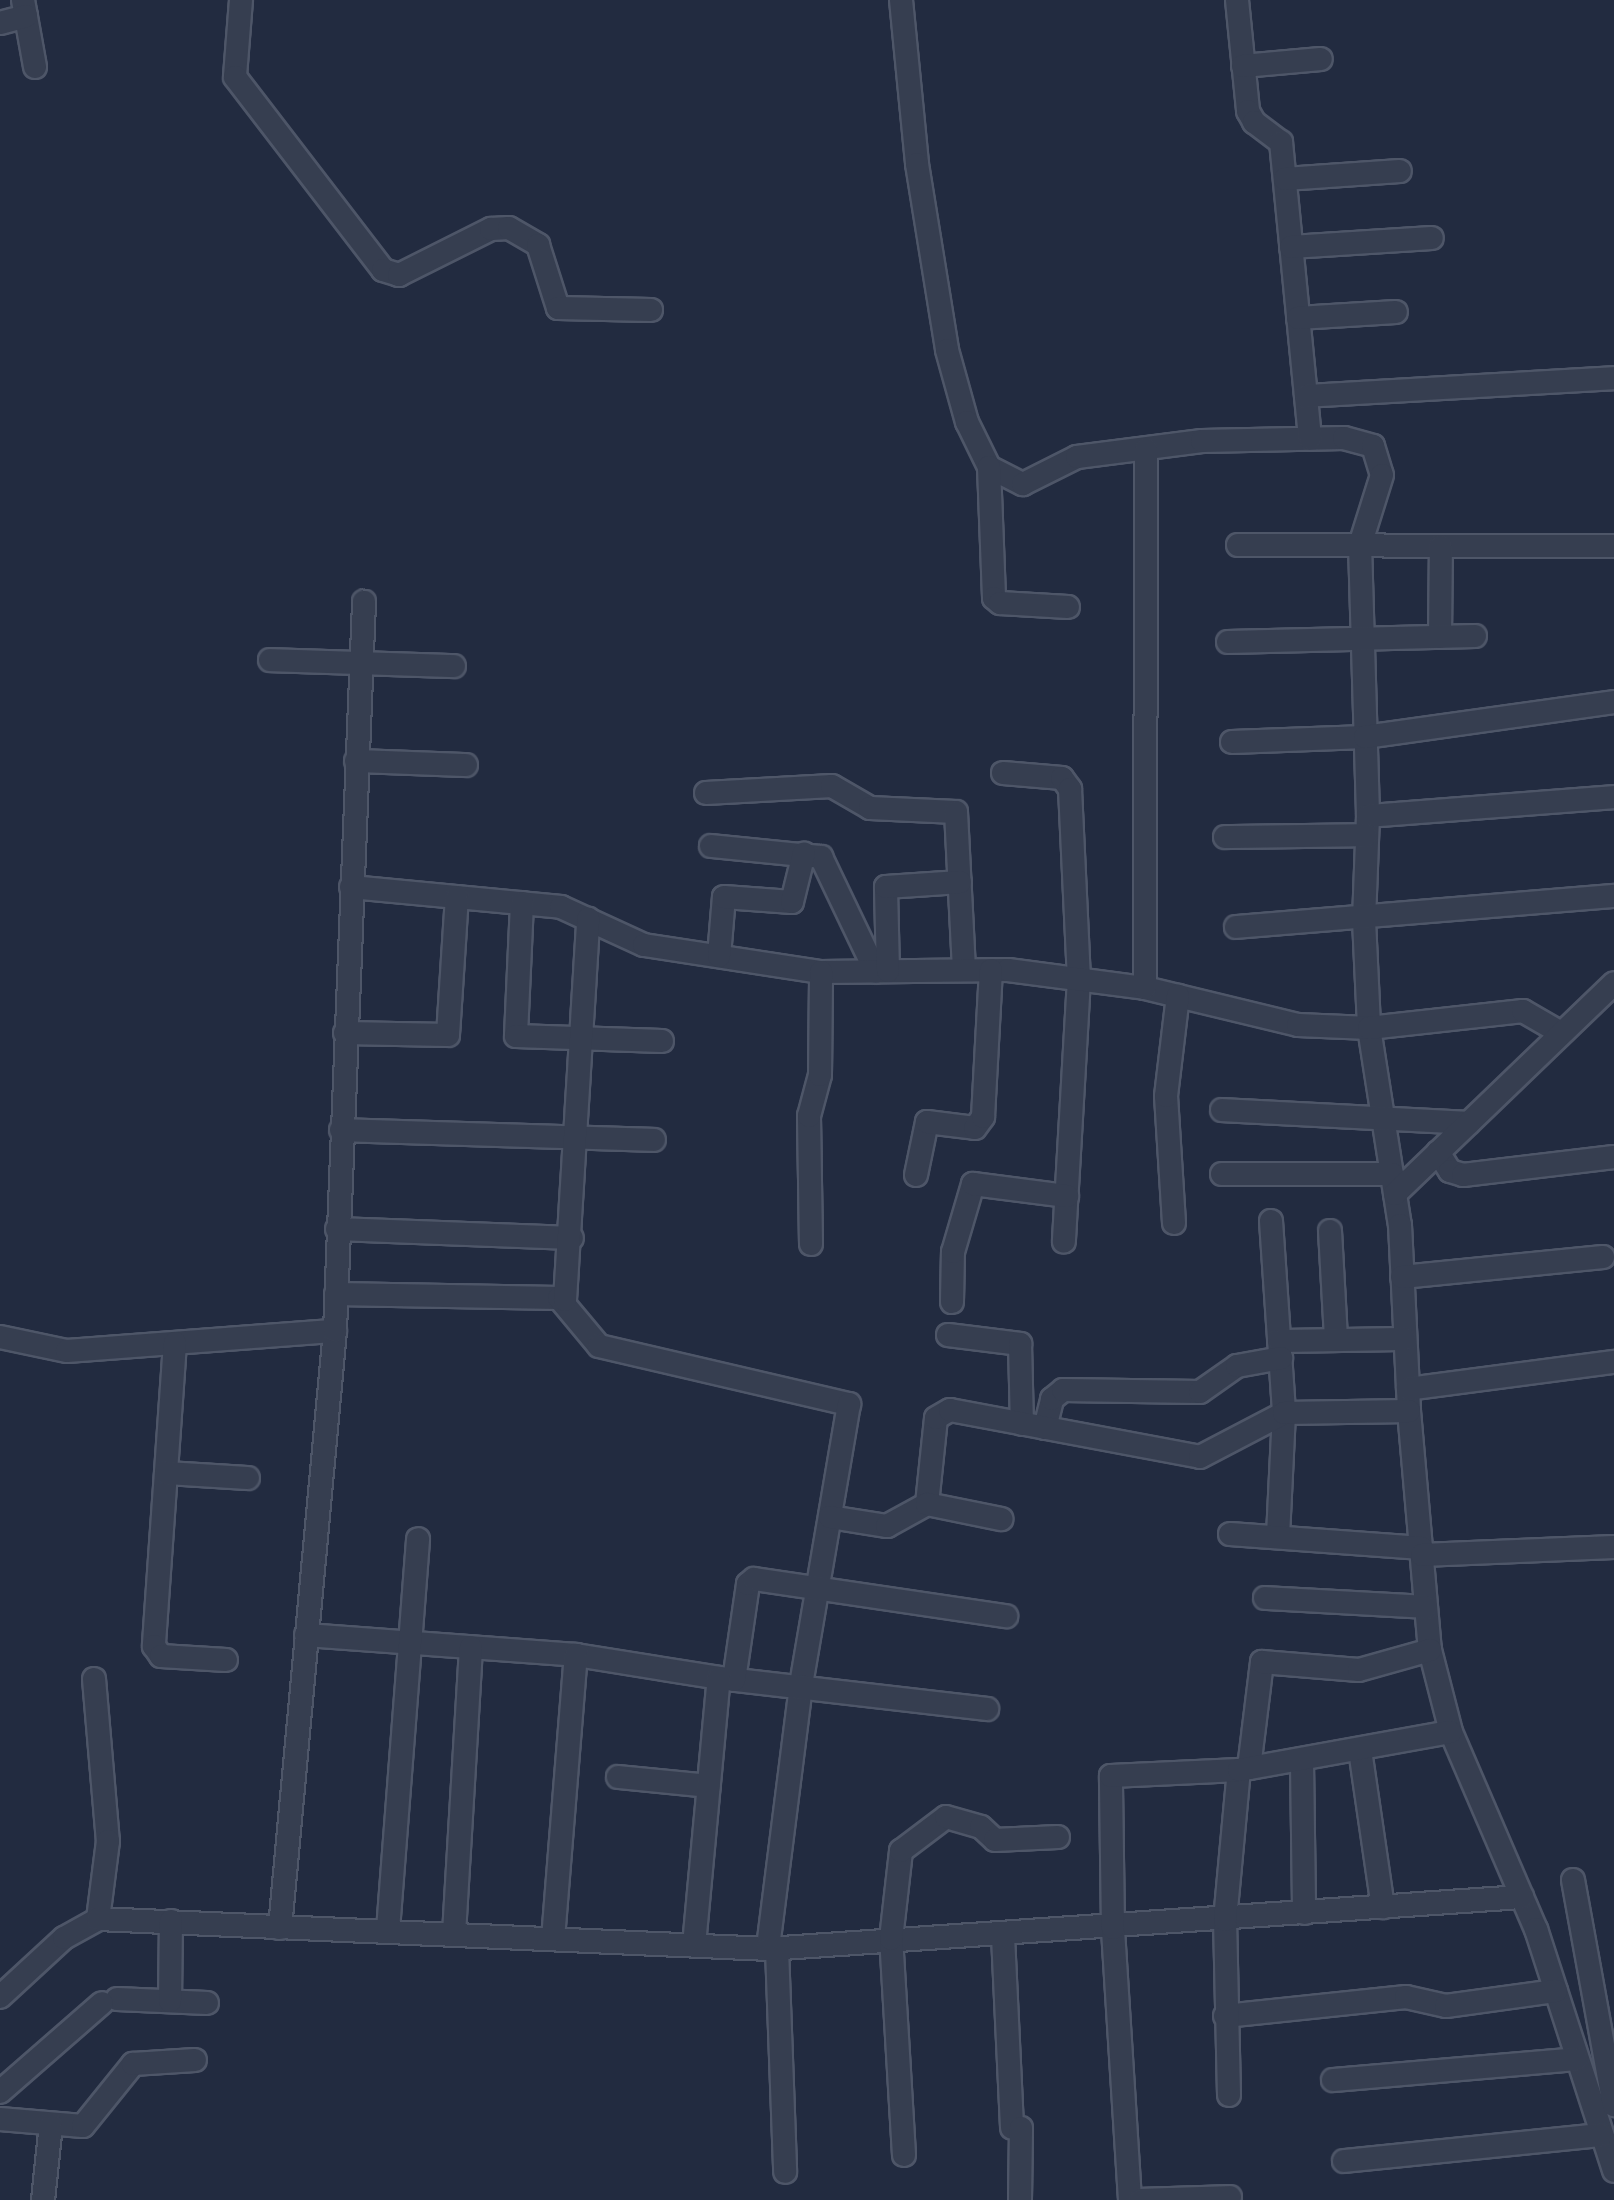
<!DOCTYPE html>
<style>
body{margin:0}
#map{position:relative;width:1614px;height:2200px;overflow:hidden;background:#222b40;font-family:Cabin,sans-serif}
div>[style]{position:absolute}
.roads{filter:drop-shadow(2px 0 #4e5668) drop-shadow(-2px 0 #4e5668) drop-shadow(0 2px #4e5668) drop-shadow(0 -2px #4e5668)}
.minor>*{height:22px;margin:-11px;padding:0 11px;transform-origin:11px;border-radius:11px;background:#363e50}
span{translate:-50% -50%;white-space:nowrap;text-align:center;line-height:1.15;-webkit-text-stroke:8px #1b2335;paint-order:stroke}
</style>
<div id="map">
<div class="roads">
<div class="minor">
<i style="left:23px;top:0;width:68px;rotate:79.8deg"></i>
<i style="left:241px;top:0;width:77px;rotate:94.5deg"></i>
<i style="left:235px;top:77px;width:243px;rotate:52.5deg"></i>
<i style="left:383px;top:270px;width:17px;rotate:17deg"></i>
<i style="left:399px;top:275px;width:103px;rotate:-26.6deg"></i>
<i style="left:491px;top:229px;width:18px;rotate:-3deg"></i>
<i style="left:509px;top:228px;width:34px;rotate:30deg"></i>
<i style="left:538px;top:245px;width:66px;rotate:72.4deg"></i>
<i style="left:558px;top:308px;width:93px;rotate:1.2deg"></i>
<i style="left:901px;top:0;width:165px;rotate:84.4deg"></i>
<i style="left:917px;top:164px;width:188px;rotate:80.8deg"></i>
<i style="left:947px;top:350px;width:75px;rotate:74.5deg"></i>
<i style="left:967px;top:422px;width:50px;rotate:63.9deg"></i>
<i style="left:989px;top:467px;width:38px;rotate:27deg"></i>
<i style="left:1023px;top:484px;width:60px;rotate:-26.6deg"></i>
<i style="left:1077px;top:457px;width:126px;rotate:-7.3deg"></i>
<i style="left:1202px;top:441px;width:142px;rotate:-1.2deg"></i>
<i style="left:1344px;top:438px;width:30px;rotate:15deg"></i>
<i style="left:1373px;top:446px;width:30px;rotate:73deg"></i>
<i style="left:1382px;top:475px;width:73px;rotate:107.4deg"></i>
<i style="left:1360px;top:545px;width:271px;rotate:88.3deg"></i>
<i style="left:1368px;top:816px;width:104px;rotate:92.2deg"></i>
<i style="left:1364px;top:920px;width:108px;rotate:87.3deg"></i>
<i style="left:1369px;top:1028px;width:199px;rotate:81.1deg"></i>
<i style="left:1400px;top:1225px;width:186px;rotate:87.2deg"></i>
<i style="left:1409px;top:1411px;width:240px;rotate:85deg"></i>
<i style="left:1430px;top:1650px;width:85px;rotate:75.6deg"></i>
<i style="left:1451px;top:1732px;width:215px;rotate:66.7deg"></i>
<i style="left:1536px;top:1929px;width:254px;rotate:72.1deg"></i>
<i style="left:1237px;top:0;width:112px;rotate:84.3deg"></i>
<i style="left:1248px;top:111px;width:13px;rotate:61deg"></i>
<i style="left:1254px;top:122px;width:34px;rotate:37deg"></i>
<i style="left:1281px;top:142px;width:298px;rotate:84.4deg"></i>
<i style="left:0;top:23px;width:27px;rotate:-15deg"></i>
<i style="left:1243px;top:66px;width:78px;rotate:-5.1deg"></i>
<i style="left:1285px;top:179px;width:115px;rotate:-4deg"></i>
<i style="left:1291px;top:247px;width:141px;rotate:-3.7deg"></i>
<i style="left:1298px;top:318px;width:98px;rotate:-3.5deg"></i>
<i style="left:1306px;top:396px;width:309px;rotate:-3.3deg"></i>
<i style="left:989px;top:467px;width:131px;rotate:87.8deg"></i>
<i style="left:994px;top:598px;width:8px;rotate:40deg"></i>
<i style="left:1000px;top:603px;width:68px;rotate:3.4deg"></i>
<i style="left:1238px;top:545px;width:376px;rotate:0.2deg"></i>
<i style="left:1440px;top:637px;width:91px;rotate:-89.4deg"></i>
<i style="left:1228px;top:642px;width:247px;rotate:-1.4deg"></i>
<i style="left:270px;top:660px;width:184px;rotate:1.9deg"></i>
<i style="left:1232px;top:742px;width:133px;rotate:-2.2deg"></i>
<i style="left:1365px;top:737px;width:251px;rotate:-8deg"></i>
<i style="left:356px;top:761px;width:110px;rotate:2.1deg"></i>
<i style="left:1003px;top:773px;width:59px;rotate:4.8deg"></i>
<i style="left:1062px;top:778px;width:14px;rotate:54deg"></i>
<i style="left:1070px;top:789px;width:190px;rotate:87.3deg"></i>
<i style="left:1079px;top:979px;width:263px;rotate:93.3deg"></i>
<i style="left:706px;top:793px;width:126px;rotate:-3.2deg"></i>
<i style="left:832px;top:786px;width:44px;rotate:30.1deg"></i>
<i style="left:870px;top:808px;width:86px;rotate:2.7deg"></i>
<i style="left:956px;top:812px;width:158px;rotate:87.1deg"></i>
<i style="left:1368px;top:816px;width:247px;rotate:-4.4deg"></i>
<i style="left:1225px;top:837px;width:141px;rotate:-0.8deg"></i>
<i style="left:711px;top:846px;width:111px;rotate:5.7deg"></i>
<i style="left:821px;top:857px;width:127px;rotate:64.4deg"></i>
<i style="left:351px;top:887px;width:211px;rotate:5.4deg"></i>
<i style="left:561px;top:907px;width:91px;rotate:24.6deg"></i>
<i style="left:644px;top:945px;width:179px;rotate:8.7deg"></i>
<i style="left:821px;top:972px;width:187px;rotate:-0.6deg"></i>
<i style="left:1008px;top:970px;width:138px;rotate:7.5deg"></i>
<i style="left:1145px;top:988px;width:157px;rotate:13.6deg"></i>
<i style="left:1298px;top:1025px;width:71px;rotate:2.4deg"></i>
<i style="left:1369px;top:1028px;width:155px;rotate:-6.3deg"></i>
<i style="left:1523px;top:1011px;width:44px;rotate:30.1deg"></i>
<i style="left:522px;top:903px;width:133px;rotate:92.6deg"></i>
<i style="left:516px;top:1036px;width:146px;rotate:2deg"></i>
<i style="left:1236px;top:927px;width:379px;rotate:-4.7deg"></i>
<i style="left:719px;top:956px;width:59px;rotate:-85.2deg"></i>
<i style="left:724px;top:897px;width:68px;rotate:4.2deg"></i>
<i style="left:792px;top:902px;width:50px;rotate:-76.2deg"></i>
<i style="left:888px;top:971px;width:84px;rotate:-91.4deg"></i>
<i style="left:886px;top:887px;width:74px;rotate:-3.9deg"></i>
<i style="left:1145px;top:988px;width:539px;rotate:-89.89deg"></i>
<i style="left:345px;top:1033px;width:103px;rotate:1.1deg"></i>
<i style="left:448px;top:1035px;width:138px;rotate:-86.3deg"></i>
<i style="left:1222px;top:1110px;width:247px;rotate:3deg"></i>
<i style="left:341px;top:1130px;width:313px;rotate:1.8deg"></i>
<i style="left:1438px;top:1152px;width:22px;rotate:58deg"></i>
<i style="left:1450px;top:1171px;width:14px;rotate:17deg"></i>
<i style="left:1463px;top:1175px;width:152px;rotate:-6.8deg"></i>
<i style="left:1222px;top:1174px;width:170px"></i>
<i style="left:916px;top:1175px;width:54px;rotate:-78.3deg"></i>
<i style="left:927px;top:1122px;width:48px;rotate:7.1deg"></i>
<i style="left:975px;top:1128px;width:14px;rotate:-54deg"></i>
<i style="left:983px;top:1117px;width:147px;rotate:-86.9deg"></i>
<i style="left:1395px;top:1194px;width:304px;rotate:-43.9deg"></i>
<i style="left:1271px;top:1221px;width:192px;rotate:86.1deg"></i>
<i style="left:1284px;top:1413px;width:124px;rotate:92.8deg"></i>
<i style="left:1174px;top:1223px;width:127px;rotate:-93.6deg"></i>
<i style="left:1166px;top:1096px;width:101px;rotate:-83.2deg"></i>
<i style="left:337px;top:1229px;width:235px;rotate:2.2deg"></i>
<i style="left:1330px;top:1231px;width:109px;rotate:86.8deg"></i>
<i style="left:811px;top:1244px;width:128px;rotate:-90.9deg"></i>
<i style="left:809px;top:1116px;width:42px;rotate:-75deg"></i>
<i style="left:820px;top:1075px;width:103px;rotate:-89.4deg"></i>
<i style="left:1402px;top:1277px;width:202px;rotate:-5.7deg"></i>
<i style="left:336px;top:1294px;width:223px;rotate:1deg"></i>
<i style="left:559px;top:1298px;width:62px;rotate:50.2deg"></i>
<i style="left:599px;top:1346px;width:257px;rotate:13.1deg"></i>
<i style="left:849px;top:1404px;width:286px;rotate:99.7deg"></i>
<i style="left:801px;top:1686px;width:265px;rotate:97.2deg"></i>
<i style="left:565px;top:1300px;width:382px;rotate:-86.5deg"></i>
<i style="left:952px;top:1302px;width:50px;rotate:-88.9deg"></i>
<i style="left:953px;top:1252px;width:71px;rotate:-73.6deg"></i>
<i style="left:973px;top:1184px;width:95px;rotate:7.3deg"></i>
<i style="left:948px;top:1335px;width:73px;rotate:7.1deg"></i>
<i style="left:1020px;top:1344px;width:80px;rotate:88.6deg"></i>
<i style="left:0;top:1337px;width:68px;rotate:11.8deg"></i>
<i style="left:67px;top:1351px;width:269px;rotate:-4.3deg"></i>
<i style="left:1279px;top:1341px;width:126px;rotate:-0.9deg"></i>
<i style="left:175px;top:1343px;width:304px;rotate:94deg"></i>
<i style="left:154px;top:1646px;width:12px;rotate:55deg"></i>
<i style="left:161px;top:1656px;width:65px;rotate:3.5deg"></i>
<i style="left:1408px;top:1389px;width:208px;rotate:-7.5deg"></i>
<i style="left:1045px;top:1428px;width:30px;rotate:-76deg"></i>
<i style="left:1052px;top:1399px;width:14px;rotate:-39deg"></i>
<i style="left:1063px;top:1390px;width:137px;rotate:0.8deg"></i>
<i style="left:1200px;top:1392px;width:45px;rotate:-35.1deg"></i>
<i style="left:1237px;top:1366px;width:45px;rotate:-10.3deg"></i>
<i style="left:166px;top:1473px;width:82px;rotate:3.5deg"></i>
<i style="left:927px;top:1504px;width:86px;rotate:-84deg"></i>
<i style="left:936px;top:1418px;width:16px;rotate:-30deg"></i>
<i style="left:950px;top:1410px;width:254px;rotate:10.6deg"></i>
<i style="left:1200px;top:1457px;width:95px;rotate:-27.6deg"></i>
<i style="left:1284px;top:1413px;width:125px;rotate:-0.9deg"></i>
<i style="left:830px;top:1517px;width:58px;rotate:9deg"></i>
<i style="left:887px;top:1526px;width:46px;rotate:-28.8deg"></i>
<i style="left:927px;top:1504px;width:76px;rotate:11.5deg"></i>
<i style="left:1230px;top:1534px;width:192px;rotate:4.2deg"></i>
<i style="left:1422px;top:1555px;width:192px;rotate:-2.4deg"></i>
<i style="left:1265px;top:1598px;width:161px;rotate:3.2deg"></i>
<i style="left:306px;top:1635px;width:271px;rotate:4.2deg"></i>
<i style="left:576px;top:1655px;width:145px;rotate:9.1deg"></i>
<i style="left:719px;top:1678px;width:270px;rotate:6.6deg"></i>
<i style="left:94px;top:1679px;width:163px;rotate:85.1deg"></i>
<i style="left:108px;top:1841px;width:79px;rotate:97.3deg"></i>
<i style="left:734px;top:1680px;width:97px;rotate:-81.7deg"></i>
<i style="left:748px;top:1584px;width:8px;rotate:-40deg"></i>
<i style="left:754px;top:1579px;width:255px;rotate:8.4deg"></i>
<i style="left:1360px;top:1750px;width:159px;rotate:81.7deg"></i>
<i style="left:1302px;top:1762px;width:151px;rotate:89.2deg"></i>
<i style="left:1249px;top:1768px;width:107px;rotate:-83deg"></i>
<i style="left:1262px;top:1662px;width:97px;rotate:4.7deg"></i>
<i style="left:1359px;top:1670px;width:74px;rotate:-15.7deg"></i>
<i style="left:618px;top:1777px;width:91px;rotate:5.6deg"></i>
<i style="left:1573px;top:1880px;width:229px;rotate:79.7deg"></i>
<i style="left:280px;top:1928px;width:600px;rotate:-84.74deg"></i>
<i style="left:335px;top:1331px;width:730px;rotate:-87.72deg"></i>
<i style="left:388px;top:1930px;width:392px;rotate:-85.6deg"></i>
<i style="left:454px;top:1934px;width:287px;rotate:-86.6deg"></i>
<i style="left:1003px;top:1936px;width:192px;rotate:87.3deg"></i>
<i style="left:553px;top:1939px;width:285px;rotate:-85.4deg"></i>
<i style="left:694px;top:1945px;width:268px;rotate:-84.7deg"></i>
<i style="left:777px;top:1949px;width:223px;rotate:87.9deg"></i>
<i style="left:0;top:1997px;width:87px;rotate:-42.7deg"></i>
<i style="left:64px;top:1938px;width:39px;rotate:-29deg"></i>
<i style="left:98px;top:1919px;width:671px;rotate:2.56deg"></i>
<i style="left:768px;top:1949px;width:756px;rotate:-3.95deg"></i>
<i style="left:117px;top:1999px;width:90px;rotate:2.5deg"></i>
<i style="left:170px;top:2001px;width:80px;rotate:-89.3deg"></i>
<i style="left:1225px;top:2016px;width:182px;rotate:-6deg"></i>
<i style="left:1406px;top:1997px;width:41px;rotate:12.7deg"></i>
<i style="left:1446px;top:2006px;width:111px;rotate:-7.8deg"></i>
<i style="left:1333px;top:2080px;width:245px;rotate:-4.9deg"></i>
<i style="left:0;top:2092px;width:135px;rotate:-41.1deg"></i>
<i style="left:1229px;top:2095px;width:175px;rotate:-91.3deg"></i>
<i style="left:1225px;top:1920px;width:151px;rotate:-84.7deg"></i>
<i style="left:0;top:2119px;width:83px;rotate:4.8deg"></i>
<i style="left:83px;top:2126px;width:80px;rotate:-51.1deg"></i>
<i style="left:133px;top:2064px;width:62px;rotate:-3.7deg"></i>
<i style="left:904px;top:2155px;width:216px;rotate:-93.4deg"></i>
<i style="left:891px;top:1939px;width:89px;rotate:-83.5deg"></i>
<i style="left:901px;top:1851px;width:56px;rotate:-37.1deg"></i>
<i style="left:946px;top:1817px;width:36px;rotate:16deg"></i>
<i style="left:981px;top:1827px;width:19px;rotate:43deg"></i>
<i style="left:995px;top:1840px;width:63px;rotate:-2.7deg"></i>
<i style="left:1344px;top:2161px;width:259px;rotate:-5.8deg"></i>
<i style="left:43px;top:2200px;width:76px;rotate:-84deg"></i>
<i style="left:1020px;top:2200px;width:72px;rotate:-89.2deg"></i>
<i style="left:1130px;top:2200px;width:273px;rotate:-93.6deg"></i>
<i style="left:1113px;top:1928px;width:152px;rotate:-90.8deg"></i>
<i style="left:1111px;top:1776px;width:128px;rotate:-2.7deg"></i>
<i style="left:1239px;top:1770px;width:215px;rotate:-10.2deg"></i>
<i style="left:1141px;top:2200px;width:89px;rotate:-1.9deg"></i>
</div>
</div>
</div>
